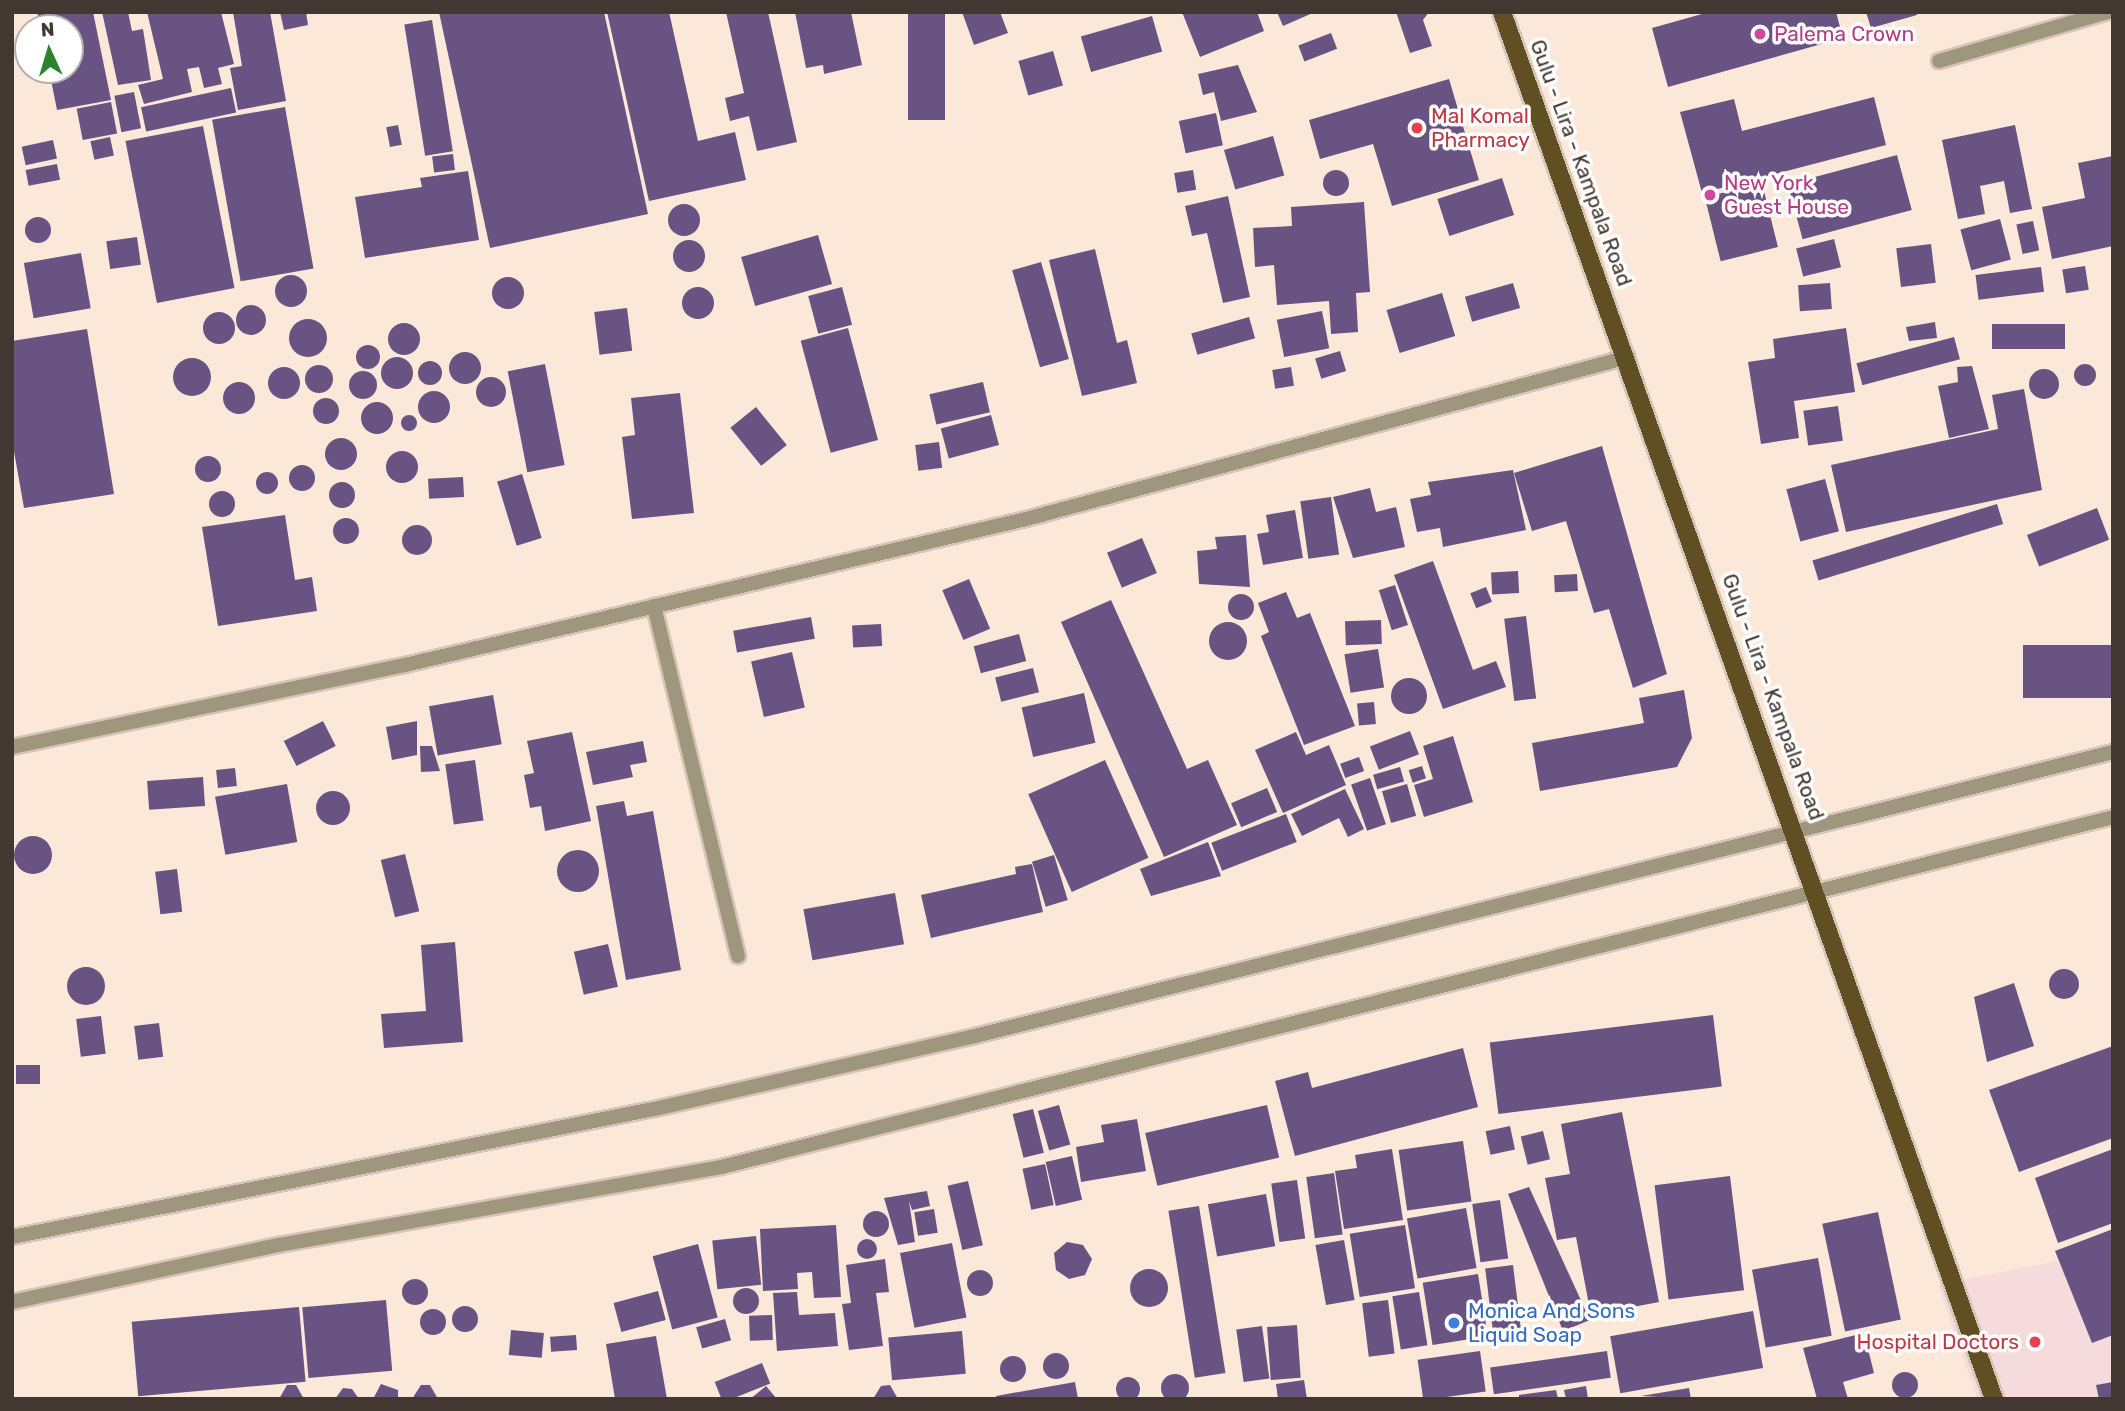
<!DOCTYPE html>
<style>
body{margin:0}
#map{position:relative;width:2125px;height:1411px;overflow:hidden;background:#fce8d9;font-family:Rubik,sans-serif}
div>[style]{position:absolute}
.medical>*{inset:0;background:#f6dbdc}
.building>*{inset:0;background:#685382;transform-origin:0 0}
.round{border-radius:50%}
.roads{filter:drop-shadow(2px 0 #d7c5b7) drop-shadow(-2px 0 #d7c5b7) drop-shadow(0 2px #d7c5b7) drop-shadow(0 -2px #d7c5b7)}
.service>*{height:14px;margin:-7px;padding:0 7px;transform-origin:7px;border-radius:7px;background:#9f967e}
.minor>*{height:14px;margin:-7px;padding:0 7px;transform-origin:7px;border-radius:7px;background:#9f967e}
.primary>*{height:18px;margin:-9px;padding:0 9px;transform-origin:9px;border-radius:9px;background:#5f4f22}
.dots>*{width:19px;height:19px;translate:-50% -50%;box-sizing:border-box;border:4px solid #fff;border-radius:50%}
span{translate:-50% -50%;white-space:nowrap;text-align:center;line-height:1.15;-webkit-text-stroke:7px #fff;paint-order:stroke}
.hotel-label{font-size:21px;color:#b23c85}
.left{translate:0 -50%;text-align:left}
.health-label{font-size:21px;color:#be3a42}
.right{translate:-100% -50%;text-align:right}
.street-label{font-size:21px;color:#423831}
.shop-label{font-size:21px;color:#366cbe}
.frame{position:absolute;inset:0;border:14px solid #423831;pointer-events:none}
.north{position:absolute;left:14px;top:14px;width:70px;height:70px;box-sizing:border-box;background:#fff;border:2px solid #b3afad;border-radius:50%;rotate:356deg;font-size:19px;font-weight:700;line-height:28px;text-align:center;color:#423831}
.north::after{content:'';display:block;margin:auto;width:24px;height:32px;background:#2d822f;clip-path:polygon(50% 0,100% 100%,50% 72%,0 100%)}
</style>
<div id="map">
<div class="medical">
<i style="clip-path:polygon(2113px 1250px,2113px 1399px,1977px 1399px,1938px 1285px)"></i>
</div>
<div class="building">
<i style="clip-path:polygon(37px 12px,93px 12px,111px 100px,57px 110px,49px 70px,70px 70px,70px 28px,41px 28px)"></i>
<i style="clip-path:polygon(102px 12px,128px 12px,132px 31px,143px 29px,151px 80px,118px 85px)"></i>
<i style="clip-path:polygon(147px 12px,221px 12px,234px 64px,218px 68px,222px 84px,204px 88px,199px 67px,187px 69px,192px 92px,144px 104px,138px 85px,163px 79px)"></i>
<i style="clip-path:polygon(233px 12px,270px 12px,286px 101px,238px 110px,230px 68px,242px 66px)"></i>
<i style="clip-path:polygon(280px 12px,306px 12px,308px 25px,284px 30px)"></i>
<i style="clip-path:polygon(439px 12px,604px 12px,648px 214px,490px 248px)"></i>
<i style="clip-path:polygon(607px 12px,669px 12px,698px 141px,735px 132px,746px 180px,649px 201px)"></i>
<i style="clip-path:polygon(726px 12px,768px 12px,797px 142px,757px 151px,749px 116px,730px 121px,725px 98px,744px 93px)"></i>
<i style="clip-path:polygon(795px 12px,851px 12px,862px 65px,824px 74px,823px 65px,806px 68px)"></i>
<i style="left:908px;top:12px;width:37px;height:108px"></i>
<i style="clip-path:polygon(962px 12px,1000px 12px,1008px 33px,974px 45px)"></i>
<i style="clip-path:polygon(1182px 12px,1257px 12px,1264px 31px,1200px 57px)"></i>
<i style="clip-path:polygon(1277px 12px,1315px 12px,1283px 26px)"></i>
<i style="clip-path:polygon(1396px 12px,1429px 12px,1423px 20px,1432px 46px,1410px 53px)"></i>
<i style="clip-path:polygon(1709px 12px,1836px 12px,1843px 38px,1668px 87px,1652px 28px)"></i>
<i style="clip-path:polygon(1866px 12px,1916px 12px,1917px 15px,1871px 28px)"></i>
<i style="left:1152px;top:16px;width:37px;height:74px;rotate:74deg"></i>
<i style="left:432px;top:20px;width:133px;height:28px;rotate:81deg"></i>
<i style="left:1331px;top:33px;width:17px;height:35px;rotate:69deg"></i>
<i style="left:1053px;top:51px;width:36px;height:36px;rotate:74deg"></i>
<i style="clip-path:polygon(1238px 65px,1257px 112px,1221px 121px,1214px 92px,1203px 95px,1198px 74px)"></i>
<i style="clip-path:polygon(1449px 79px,1479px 180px,1392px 206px,1373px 144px,1320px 159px,1309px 120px)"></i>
<i style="left:231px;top:88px;width:25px;height:92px;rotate:78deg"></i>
<i style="left:134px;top:92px;width:37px;height:20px;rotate:79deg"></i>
<i style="clip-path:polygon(1874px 97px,1886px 145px,1702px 193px,1680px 112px,1734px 99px,1742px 131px)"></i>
<i style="left:111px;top:102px;width:32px;height:35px;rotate:79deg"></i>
<i style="left:285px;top:107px;width:164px;height:74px;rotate:80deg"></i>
<i style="left:1216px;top:113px;width:33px;height:38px;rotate:78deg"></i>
<i style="left:398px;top:125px;width:20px;height:12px;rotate:79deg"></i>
<i style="clip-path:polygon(2015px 125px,2032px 209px,2010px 213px,2004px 181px,1980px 186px,1985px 214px,1958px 219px,1942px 140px)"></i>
<i style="left:203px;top:126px;width:165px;height:79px;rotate:79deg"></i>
<i style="left:1273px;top:136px;width:41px;height:51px;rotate:74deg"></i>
<i style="left:110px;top:137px;width:19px;height:20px;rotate:78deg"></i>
<i style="left:53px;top:140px;width:19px;height:32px;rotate:78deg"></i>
<i style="left:453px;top:154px;width:16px;height:21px;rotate:83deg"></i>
<i style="left:1897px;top:155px;width:57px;height:113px;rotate:75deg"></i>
<i style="clip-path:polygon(2113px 156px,2113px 246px,2052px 259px,2042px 207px,2085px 198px,2078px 163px)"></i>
<i style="left:57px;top:164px;width:16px;height:32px;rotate:79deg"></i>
<i style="left:1193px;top:170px;width:20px;height:19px;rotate:81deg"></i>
<i class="round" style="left:1323px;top:170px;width:26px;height:26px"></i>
<i style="clip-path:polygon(468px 171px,479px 240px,365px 258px,355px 197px,422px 187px,420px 178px)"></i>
<i style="left:1502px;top:178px;width:39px;height:68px;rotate:72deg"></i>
<i style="left:1762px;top:183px;width:66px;height:59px;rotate:76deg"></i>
<i style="clip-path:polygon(1228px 196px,1250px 297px,1223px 303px,1207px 233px,1192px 236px,1185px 206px)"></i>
<i style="clip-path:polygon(1364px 202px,1370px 292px,1356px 293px,1358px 332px,1331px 334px,1329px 301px,1277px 305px,1274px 265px,1255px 267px,1253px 228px,1292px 226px,1291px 207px)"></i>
<i class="round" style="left:668px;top:204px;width:32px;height:32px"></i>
<i class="round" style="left:25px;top:217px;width:26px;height:26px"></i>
<i style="left:2000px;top:219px;width:42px;height:41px;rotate:75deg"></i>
<i style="left:2033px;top:221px;width:30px;height:17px;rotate:78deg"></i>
<i style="left:818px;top:235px;width:51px;height:80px;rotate:74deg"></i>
<i style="left:137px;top:237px;width:28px;height:31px;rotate:82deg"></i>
<i style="left:1834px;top:239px;width:29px;height:39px;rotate:76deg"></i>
<i class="round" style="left:673px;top:240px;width:32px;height:32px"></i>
<i style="left:1931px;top:244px;width:39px;height:35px;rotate:83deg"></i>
<i style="clip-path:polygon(1095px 249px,1117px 343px,1127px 340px,1137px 383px,1082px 396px,1049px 260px)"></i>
<i style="left:81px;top:253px;width:56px;height:58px;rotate:80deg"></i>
<i style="left:1041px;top:262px;width:101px;height:30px;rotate:74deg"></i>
<i style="left:2085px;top:266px;width:24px;height:23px;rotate:81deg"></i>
<i style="left:2041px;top:267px;width:25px;height:66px;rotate:83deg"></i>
<i class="round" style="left:275px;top:275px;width:32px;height:32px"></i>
<i class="round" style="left:492px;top:277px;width:32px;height:32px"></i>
<i style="left:1513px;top:283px;width:26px;height:50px;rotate:74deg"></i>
<i style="left:1830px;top:283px;width:26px;height:32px;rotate:86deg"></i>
<i style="left:842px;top:287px;width:39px;height:35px;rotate:75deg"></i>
<i class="round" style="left:682px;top:287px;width:32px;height:32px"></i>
<i style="left:1442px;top:293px;width:45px;height:58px;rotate:73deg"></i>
<i class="round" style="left:236px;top:305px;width:30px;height:30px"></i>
<i style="left:627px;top:308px;width:43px;height:33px;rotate:83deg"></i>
<i style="left:1322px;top:311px;width:38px;height:46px;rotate:79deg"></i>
<i class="round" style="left:203px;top:312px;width:32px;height:32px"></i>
<i style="left:1249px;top:317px;width:22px;height:60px;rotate:74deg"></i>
<i class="round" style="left:289px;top:319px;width:38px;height:38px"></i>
<i style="clip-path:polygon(1935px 322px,1937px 338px,1909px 341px,1906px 327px)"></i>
<i class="round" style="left:388px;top:323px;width:32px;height:32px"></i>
<i style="left:2065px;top:324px;width:25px;height:73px;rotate:90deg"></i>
<i style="left:848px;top:328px;width:116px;height:49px;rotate:75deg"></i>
<i style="clip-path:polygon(1846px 328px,1855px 392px,1794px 401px,1799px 438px,1761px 444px,1748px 362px,1775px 358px,1773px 339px)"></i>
<i style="clip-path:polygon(87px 329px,114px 494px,24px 508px,12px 440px,12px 341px)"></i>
<i style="left:1954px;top:337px;width:23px;height:101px;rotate:75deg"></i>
<i class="round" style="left:356px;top:345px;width:24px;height:24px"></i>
<i style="left:1340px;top:351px;width:21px;height:26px;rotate:73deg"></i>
<i class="round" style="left:449px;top:352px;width:32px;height:32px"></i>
<i class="round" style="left:381px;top:357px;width:32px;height:32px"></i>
<i class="round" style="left:173px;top:358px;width:38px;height:38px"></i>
<i class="round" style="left:418px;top:361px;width:24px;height:24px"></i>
<i class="round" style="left:2074px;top:364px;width:22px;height:22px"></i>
<i style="left:545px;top:364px;width:103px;height:38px;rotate:79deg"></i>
<i class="round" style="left:305px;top:365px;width:28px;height:28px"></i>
<i style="clip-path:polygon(1972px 366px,1989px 429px,1949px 438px,1938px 386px,1958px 382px,1957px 367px)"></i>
<i style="left:1291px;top:367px;width:19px;height:19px;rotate:81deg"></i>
<i class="round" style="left:268px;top:367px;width:32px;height:32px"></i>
<i class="round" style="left:2029px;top:369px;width:30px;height:30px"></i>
<i class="round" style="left:349px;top:371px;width:28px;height:28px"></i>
<i class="round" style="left:476px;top:377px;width:30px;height:30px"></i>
<i style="left:983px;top:382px;width:31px;height:55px;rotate:77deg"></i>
<i class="round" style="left:223px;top:382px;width:32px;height:32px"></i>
<i style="clip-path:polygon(2024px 389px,2042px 490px,1846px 532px,1831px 465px,1998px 429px,1992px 395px)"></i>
<i class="round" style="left:418px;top:391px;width:32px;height:32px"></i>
<i style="clip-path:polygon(680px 393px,694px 513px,632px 519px,622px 437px,635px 435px,631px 398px)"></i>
<i class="round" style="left:313px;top:398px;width:26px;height:26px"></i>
<i class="round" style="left:361px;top:402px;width:32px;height:32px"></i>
<i style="left:1838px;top:406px;width:35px;height:35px;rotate:82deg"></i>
<i style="left:756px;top:407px;width:49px;height:33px;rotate:51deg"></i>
<i style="left:991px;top:415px;width:31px;height:52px;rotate:75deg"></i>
<i class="round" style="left:401px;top:415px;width:16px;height:16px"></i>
<i class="round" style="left:325px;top:438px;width:32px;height:32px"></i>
<i style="left:939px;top:442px;width:26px;height:24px;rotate:83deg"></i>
<i style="clip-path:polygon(1602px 446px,1667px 674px,1633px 688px,1609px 609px,1594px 613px,1566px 521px,1532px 531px,1514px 473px)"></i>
<i class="round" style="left:386px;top:451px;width:32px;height:32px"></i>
<i class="round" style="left:195px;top:456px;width:26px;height:26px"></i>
<i class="round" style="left:289px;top:465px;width:26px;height:26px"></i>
<i style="clip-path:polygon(1513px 470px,1526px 530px,1443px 547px,1440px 528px,1417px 532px,1410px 499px,1431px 495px,1428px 482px)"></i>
<i class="round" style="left:256px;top:472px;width:22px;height:22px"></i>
<i style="left:522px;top:474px;width:67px;height:26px;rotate:73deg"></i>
<i style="left:463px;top:477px;width:20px;height:35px;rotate:87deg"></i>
<i style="left:1825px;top:479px;width:54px;height:40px;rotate:75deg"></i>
<i class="round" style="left:329px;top:482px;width:26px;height:26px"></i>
<i style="clip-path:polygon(1370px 488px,1376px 512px,1396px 507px,1405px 547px,1353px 558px,1333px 497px)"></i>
<i class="round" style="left:209px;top:491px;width:26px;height:26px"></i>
<i style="left:1331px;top:497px;width:58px;height:31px;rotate:82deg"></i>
<i style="left:1997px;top:504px;width:21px;height:193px;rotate:73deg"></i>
<i style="left:2097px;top:508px;width:34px;height:75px;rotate:69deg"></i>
<i style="clip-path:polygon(1295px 510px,1303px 558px,1263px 565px,1257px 534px,1269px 532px,1266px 515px)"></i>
<i style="clip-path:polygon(285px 515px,295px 580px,312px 577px,317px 611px,218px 626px,202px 527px)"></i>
<i class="round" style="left:333px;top:518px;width:26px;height:26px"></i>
<i class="round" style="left:402px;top:525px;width:30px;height:30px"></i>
<i style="clip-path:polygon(1246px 535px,1250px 587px,1199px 584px,1197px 551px,1217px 549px,1215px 537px)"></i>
<i style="left:1142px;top:538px;width:38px;height:38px;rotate:67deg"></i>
<i style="clip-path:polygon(1433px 561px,1473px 670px,1496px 661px,1506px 687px,1443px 709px,1394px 575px)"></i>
<i style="left:1518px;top:571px;width:22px;height:27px;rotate:87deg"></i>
<i style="left:1577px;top:574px;width:17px;height:23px;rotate:87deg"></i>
<i style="left:969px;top:579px;width:54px;height:29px;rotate:67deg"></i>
<i style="left:1395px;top:585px;width:42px;height:17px;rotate:72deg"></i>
<i style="left:1486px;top:587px;width:16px;height:17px;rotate:68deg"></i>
<i style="clip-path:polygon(1286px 592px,1297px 618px,1310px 613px,1355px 726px,1304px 745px,1261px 636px,1269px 632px,1258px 603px)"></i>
<i class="round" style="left:1228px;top:594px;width:26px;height:26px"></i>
<i style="clip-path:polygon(1111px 600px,1187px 769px,1208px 760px,1237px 825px,1164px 857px,1061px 622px)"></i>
<i style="left:1526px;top:616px;width:83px;height:22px;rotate:83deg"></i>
<i style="left:811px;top:617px;width:22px;height:79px;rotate:80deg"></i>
<i style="left:1381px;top:620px;width:24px;height:36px;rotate:88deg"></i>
<i class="round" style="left:1209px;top:622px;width:38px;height:38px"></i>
<i style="left:881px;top:624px;width:22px;height:29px;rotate:87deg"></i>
<i style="left:1019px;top:634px;width:28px;height:47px;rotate:75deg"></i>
<i style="left:2113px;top:645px;width:53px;height:90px;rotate:90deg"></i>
<i style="left:1378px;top:649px;width:39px;height:34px;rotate:81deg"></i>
<i style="left:792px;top:652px;width:57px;height:42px;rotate:77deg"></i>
<i style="left:1033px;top:668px;width:25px;height:39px;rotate:76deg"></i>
<i class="round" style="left:1391px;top:678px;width:36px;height:36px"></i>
<i style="clip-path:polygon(1684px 690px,1692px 738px,1677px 767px,1540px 791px,1532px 743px,1644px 723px,1639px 698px)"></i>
<i style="left:1084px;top:693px;width:51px;height:64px;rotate:77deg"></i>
<i style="left:493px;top:695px;width:50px;height:65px;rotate:80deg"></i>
<i style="left:1374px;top:702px;width:22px;height:17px;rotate:85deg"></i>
<i style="left:323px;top:721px;width:28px;height:44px;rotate:63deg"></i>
<i style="clip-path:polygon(417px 721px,417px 755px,392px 760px,386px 727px)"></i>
<i style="left:1410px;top:731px;width:25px;height:43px;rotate:69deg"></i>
<i style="clip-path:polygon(572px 732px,591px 821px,545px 831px,541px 806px,530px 808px,524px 775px,534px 773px,527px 741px)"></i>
<i style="clip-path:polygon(1296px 732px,1306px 755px,1329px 745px,1346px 785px,1283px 813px,1255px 750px)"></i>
<i style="clip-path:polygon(1453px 736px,1473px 802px,1424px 817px,1414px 785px,1433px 779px,1423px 746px)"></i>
<i style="clip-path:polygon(643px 741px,647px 762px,630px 765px,633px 777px,593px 785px,586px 752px)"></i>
<i style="clip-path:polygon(420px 746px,432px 746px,440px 771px,421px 772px)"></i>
<i style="left:1359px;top:757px;width:15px;height:20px;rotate:70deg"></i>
<i style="left:475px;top:760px;width:61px;height:30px;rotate:82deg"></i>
<i style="left:1105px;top:760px;width:107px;height:84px;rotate:66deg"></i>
<i style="left:1422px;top:766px;width:13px;height:14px;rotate:72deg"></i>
<i style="left:1400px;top:767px;width:15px;height:28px;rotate:74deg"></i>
<i style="left:235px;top:768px;width:18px;height:19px;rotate:84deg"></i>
<i style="left:203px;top:777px;width:29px;height:56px;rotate:86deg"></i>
<i style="left:1370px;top:778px;width:49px;height:20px;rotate:71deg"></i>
<i style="left:287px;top:784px;width:59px;height:73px;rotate:80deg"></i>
<i style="left:1407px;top:784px;width:33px;height:26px;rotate:74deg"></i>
<i style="left:1267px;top:788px;width:26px;height:39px;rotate:67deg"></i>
<i style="clip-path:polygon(1345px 789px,1364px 829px,1348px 837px,1339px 818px,1302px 836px,1291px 814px)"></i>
<i class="round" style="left:316px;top:791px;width:34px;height:34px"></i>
<i style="clip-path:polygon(624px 801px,627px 816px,653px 811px,681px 970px,626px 980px,596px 806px)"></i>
<i style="left:1286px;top:814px;width:30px;height:80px;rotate:69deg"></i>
<i class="round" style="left:14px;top:836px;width:38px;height:38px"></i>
<i style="clip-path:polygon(1208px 842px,1221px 876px,1151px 896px,1140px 869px)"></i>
<i class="round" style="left:557px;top:850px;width:42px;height:42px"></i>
<i style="left:405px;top:854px;width:59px;height:25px;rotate:76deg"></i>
<i style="left:1054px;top:855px;width:47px;height:23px;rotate:73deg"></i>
<i style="clip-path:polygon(1032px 864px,1043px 912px,931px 938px,921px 895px,1016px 874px,1015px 867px)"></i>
<i style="left:177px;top:869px;width:43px;height:22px;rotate:83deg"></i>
<i style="left:895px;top:893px;width:52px;height:93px;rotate:80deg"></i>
<i style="clip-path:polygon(455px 942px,463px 1042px,384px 1048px,381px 1014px,426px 1011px,421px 945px)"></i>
<i style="left:608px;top:944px;width:44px;height:35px;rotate:77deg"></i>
<i class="round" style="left:67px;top:967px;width:38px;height:38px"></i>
<i class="round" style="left:2049px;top:969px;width:30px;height:30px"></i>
<i style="clip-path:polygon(2014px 983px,2034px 1046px,1987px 1062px,1974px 997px)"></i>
<i style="left:1713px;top:1015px;width:72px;height:225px;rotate:83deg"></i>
<i style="left:101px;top:1016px;width:38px;height:25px;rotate:83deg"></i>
<i style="left:159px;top:1023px;width:34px;height:25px;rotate:83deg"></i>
<i style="clip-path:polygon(2113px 1046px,2113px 1138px,2019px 1172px,1989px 1090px)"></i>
<i style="clip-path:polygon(1463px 1048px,1478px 1107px,1295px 1156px,1275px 1081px,1308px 1072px,1312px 1088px)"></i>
<i style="left:40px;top:1065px;width:19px;height:24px;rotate:90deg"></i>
<i style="left:1059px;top:1105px;width:41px;height:22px;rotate:74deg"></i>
<i style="left:1267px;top:1105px;width:54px;height:125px;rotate:77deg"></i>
<i style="left:1033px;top:1109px;width:45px;height:21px;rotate:76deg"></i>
<i style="clip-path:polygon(1622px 1112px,1659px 1302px,1591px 1315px,1576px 1237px,1557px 1240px,1545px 1178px,1570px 1174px,1561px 1124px)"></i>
<i style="clip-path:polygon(1137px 1119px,1146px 1171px,1081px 1182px,1076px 1147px,1104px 1142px,1101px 1125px)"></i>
<i style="left:1510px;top:1126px;width:24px;height:25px;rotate:78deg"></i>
<i style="left:1543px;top:1131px;width:29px;height:23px;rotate:76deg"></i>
<i style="left:1463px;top:1141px;width:61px;height:65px;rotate:82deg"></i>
<i style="clip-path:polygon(1392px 1149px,1403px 1220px,1344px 1229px,1335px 1171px,1357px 1168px,1355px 1155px)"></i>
<i style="clip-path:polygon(2113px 1149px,2113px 1223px,2058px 1243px,2035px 1178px)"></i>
<i style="left:1072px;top:1156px;width:45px;height:27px;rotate:77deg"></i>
<i style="left:1045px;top:1164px;width:42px;height:23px;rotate:78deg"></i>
<i style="left:1334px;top:1173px;width:62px;height:28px;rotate:82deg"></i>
<i style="left:1730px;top:1176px;width:115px;height:76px;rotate:83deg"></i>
<i style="left:1297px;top:1180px;width:59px;height:26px;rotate:82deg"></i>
<i style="left:968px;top:1181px;width:66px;height:21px;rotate:77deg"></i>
<i style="clip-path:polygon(1529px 1187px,1590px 1320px,1563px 1331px,1508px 1194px)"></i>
<i style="clip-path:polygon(927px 1191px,930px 1206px,912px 1210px,909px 1201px,915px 1242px,898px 1245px,884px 1198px)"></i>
<i style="left:1266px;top:1194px;width:53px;height:59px;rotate:80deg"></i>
<i style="left:1500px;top:1200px;width:59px;height:28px;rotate:82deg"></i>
<i style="left:1199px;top:1206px;width:169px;height:31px;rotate:81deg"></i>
<i style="left:1466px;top:1208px;width:61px;height:60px;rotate:80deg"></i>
<i style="left:934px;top:1209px;width:24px;height:20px;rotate:81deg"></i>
<i class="round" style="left:863px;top:1211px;width:26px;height:26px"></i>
<i style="left:1878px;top:1212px;width:110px;height:57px;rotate:78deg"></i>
<i style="clip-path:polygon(836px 1225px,841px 1297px,814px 1298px,812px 1272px,797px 1273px,798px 1289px,763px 1291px,760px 1229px)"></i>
<i style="left:1405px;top:1225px;width:64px;height:56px;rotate:81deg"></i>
<i style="clip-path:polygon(2113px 1229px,2113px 1335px,2092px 1343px,2055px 1251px)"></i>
<i style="left:756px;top:1236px;width:49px;height:44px;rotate:84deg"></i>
<i class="round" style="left:857px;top:1239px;width:20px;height:20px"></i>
<i style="left:1344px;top:1240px;width:61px;height:29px;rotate:80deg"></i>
<i style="clip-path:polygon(1067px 1242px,1083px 1245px,1092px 1259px,1085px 1275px,1069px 1279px,1056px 1270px,1054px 1253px)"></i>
<i style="left:952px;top:1243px;width:76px;height:53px;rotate:79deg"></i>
<i style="left:698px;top:1244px;width:76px;height:47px;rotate:75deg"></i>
<i style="left:1818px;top:1258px;width:79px;height:67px;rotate:80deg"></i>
<i style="clip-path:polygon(885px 1259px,889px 1292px,876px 1293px,883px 1346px,849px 1350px,842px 1304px,851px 1303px,846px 1265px)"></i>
<i style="left:1513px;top:1265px;width:71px;height:28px;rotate:83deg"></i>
<i class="round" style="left:1130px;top:1269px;width:38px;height:38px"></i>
<i class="round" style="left:967px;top:1270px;width:26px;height:26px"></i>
<i style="left:1478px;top:1274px;width:63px;height:56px;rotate:81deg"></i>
<i class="round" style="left:402px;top:1279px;width:26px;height:26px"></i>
<i class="round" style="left:733px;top:1288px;width:26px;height:26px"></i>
<i style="left:658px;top:1291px;width:30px;height:46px;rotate:75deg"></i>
<i style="clip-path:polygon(797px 1292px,799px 1315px,835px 1313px,838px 1346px,777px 1351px,773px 1293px)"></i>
<i style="left:1419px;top:1292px;width:54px;height:27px;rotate:81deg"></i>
<i style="left:386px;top:1300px;width:71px;height:84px;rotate:85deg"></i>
<i style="left:1388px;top:1300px;width:54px;height:26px;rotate:83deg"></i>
<i class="round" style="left:452px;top:1306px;width:26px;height:26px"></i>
<i style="left:299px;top:1307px;width:75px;height:168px;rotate:85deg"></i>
<i class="round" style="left:420px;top:1309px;width:26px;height:26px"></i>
<i style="left:1753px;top:1311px;width:58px;height:145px;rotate:80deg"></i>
<i style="left:772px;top:1315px;width:25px;height:23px;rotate:88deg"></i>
<i style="left:725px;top:1319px;width:22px;height:30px;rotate:74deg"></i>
<i style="left:1297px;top:1325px;width:53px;height:30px;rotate:86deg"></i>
<i style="left:1262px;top:1326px;width:53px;height:26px;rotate:82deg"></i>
<i style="left:511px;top:1330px;width:33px;height:25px;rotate:5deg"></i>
<i style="left:962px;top:1331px;width:43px;height:74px;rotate:85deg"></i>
<i style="clip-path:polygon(1864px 1333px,1874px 1373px,1843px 1382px,1848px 1399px,1817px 1399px,1803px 1348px)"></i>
<i style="left:576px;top:1335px;width:15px;height:26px;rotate:86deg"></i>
<i style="clip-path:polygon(656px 1336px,667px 1399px,615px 1399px,606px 1344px)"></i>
<i style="left:1480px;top:1351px;width:41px;height:63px;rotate:82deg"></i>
<i style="left:1607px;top:1351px;width:27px;height:118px;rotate:82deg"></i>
<i class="round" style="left:1043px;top:1353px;width:26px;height:26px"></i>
<i class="round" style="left:1000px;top:1356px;width:26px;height:26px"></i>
<i style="left:762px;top:1363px;width:22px;height:51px;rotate:68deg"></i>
<i class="round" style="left:1892px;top:1372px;width:26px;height:26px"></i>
<i class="round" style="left:1161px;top:1374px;width:28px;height:28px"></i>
<i class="round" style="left:1116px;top:1377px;width:24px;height:24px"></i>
<i style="clip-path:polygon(1304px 1380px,1307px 1399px,1278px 1399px,1276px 1384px)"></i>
<i style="clip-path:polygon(1075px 1382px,1078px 1399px,997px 1399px,996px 1396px)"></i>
<i style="clip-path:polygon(2113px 1382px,2113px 1399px,2099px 1399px,2096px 1385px)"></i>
<i style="clip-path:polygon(381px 1384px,398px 1390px,398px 1399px,373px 1399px)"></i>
<i style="clip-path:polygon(287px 1385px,296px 1385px,304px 1399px,279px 1399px)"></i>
<i style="clip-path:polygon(421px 1385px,430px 1385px,438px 1399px,412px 1399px)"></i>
<i style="clip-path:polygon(890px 1385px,898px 1399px,873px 1399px,881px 1386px)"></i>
<i style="clip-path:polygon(766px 1386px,777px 1399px,750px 1399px)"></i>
<i style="clip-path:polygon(1586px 1386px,1588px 1399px,1566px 1399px,1564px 1390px)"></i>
<i style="clip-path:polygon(343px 1388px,352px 1389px,359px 1399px,335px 1399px)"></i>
<i style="clip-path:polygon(1689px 1388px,1691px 1399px,1641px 1396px)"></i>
<i style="clip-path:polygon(1556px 1390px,1558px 1399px,1519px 1399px,1519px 1395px)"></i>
</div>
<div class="roads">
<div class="service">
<i style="left:654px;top:606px;width:360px;rotate:76.5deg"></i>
</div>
<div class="minor">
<i style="left:1939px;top:61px;width:176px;rotate:-16.2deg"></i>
<i style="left:12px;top:747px;width:401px;rotate:-11.8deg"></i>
<i style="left:405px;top:665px;width:638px;rotate:-13.23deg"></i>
<i style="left:1026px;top:519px;width:623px;rotate:-15.06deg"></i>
<i style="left:12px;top:1237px;width:655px;rotate:-11.28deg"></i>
<i style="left:654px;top:1109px;width:325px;rotate:-12.8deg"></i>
<i style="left:971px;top:1037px;width:1177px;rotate:-14.01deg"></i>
<i style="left:12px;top:1302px;width:273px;rotate:-12.1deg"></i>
<i style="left:279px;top:1245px;width:449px;rotate:-10deg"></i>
<i style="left:721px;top:1167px;width:1435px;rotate:-14.11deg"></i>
</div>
<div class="primary">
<i style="left:1502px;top:12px;width:1472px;rotate:70.47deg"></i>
</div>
</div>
<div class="dots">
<i style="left:1760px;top:34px;background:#d1479c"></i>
<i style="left:1417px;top:128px;background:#e0444e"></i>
<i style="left:1710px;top:195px;background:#d1479c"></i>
<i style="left:1454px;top:1323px;background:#3f7fe0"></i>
<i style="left:2035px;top:1342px;background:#e0444e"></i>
</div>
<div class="hotel-label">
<span class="left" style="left:1774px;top:34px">Palema Crown</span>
<span class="left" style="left:1724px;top:195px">New York<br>Guest House</span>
</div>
<div class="health-label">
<span class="left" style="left:1431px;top:128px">Mal Komal<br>Pharmacy</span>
<span class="right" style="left:2019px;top:1342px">Hospital Doctors</span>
</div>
<div class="street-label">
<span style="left:1581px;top:163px;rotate:70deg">Gulu - Lira - Kampala Road</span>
<span style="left:1773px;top:697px;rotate:70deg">Gulu - Lira - Kampala Road</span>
</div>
<div class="shop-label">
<span class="left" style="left:1468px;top:1323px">Monica And Sons<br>Liquid Soap</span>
</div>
<div class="frame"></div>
<div class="north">N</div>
</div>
